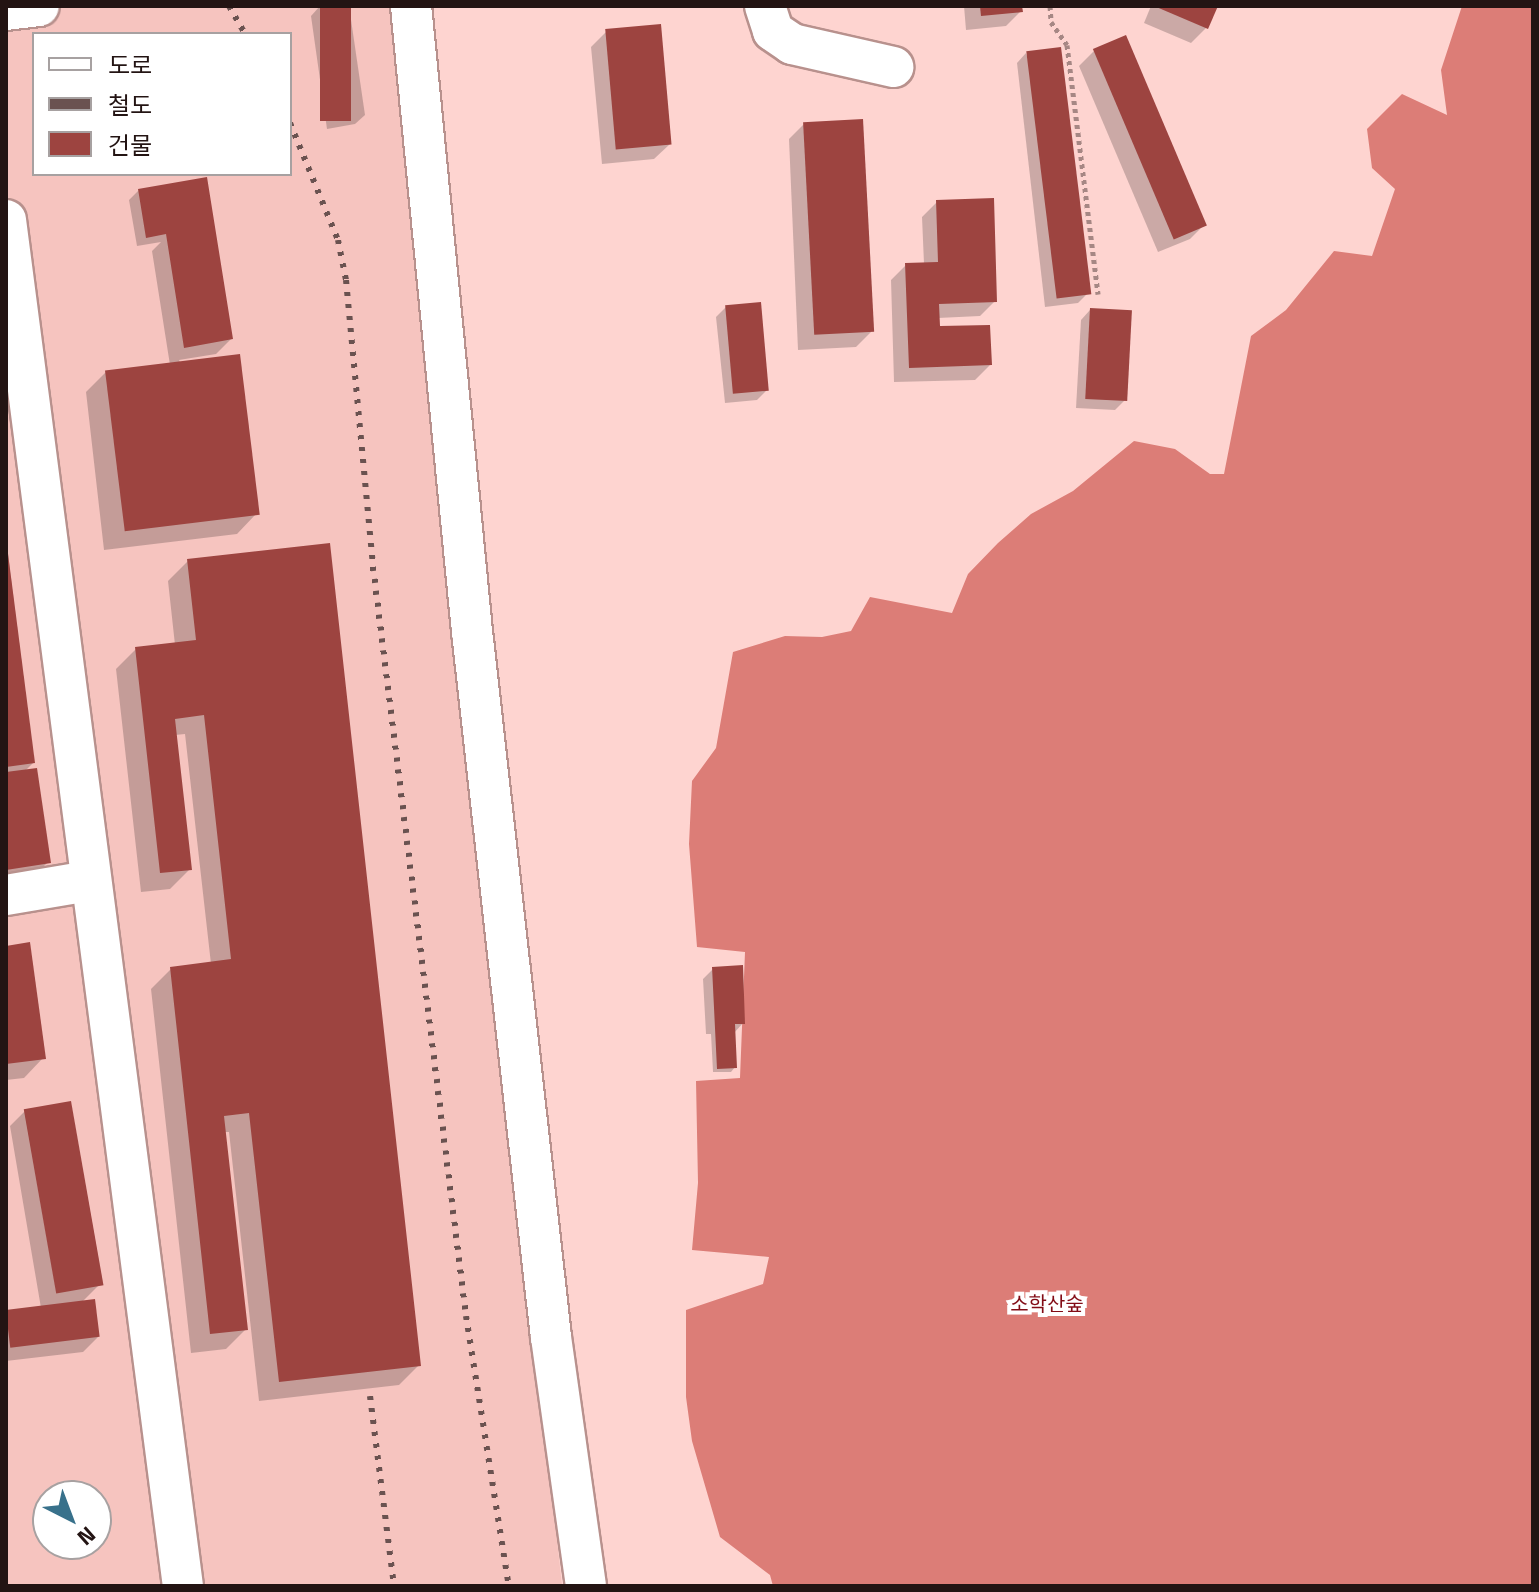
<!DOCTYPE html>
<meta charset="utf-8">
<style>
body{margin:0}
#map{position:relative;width:1539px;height:1592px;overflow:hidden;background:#fed4d0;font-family:"Titillium Web","Noto Sans KR",sans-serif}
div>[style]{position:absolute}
.built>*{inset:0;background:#f6c4bf}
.forest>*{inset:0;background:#dc7d77}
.shadow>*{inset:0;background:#0003}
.building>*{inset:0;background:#9d4440;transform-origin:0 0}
.path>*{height:5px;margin-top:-2.5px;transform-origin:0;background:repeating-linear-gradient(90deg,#a68784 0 4px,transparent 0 8px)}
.roads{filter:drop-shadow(2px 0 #b8918d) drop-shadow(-2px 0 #b8918d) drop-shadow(0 2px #b8918d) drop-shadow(0 -2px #b8918d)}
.minor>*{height:40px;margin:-20px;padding:0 20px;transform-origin:20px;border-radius:20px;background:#fff}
.rail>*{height:6px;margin-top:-3px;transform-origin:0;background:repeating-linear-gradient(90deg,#6a5250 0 4px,transparent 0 12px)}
span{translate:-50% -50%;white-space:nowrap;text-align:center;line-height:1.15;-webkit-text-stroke:8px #fff;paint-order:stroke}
.park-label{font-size:20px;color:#820c16}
.frame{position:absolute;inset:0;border:8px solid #231413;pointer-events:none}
.legend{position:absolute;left:32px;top:32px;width:260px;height:144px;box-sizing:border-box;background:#fff;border:2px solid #a7a1a1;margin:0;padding:10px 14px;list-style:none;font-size:24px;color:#231413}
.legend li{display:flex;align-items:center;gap:16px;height:40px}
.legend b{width:40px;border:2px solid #a7a1a1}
.north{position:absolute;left:32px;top:1480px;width:80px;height:80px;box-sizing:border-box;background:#fff;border:2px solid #a7a1a1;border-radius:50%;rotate:138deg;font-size:22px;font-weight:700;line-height:32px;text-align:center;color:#231413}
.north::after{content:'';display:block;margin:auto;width:28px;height:36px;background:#38718b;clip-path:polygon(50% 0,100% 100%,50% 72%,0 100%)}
</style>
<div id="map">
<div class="built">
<i style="clip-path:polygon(evenodd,6px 6px,390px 6px,562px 1586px,6px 1586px,6px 6px,34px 34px,290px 34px,290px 174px,34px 174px,34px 34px,6px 6px,48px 1496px,96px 1496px,96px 1544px,48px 1544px,48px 1496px)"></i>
</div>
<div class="forest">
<i style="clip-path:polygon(1462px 6px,1533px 6px,1533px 1586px,773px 1586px,770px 1575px,720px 1537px,692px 1441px,686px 1397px,686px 1310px,763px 1284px,769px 1257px,692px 1250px,698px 1183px,696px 1081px,740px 1078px,745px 952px,697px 947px,689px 844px,692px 781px,716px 748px,733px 652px,785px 636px,822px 637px,851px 631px,870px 597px,952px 613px,968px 574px,998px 543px,1031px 514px,1073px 491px,1134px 441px,1175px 449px,1210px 474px,1224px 474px,1251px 336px,1286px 310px,1334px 251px,1372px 256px,1395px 189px,1372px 168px,1367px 129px,1402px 94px,1447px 115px,1441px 70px)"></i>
</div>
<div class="shadow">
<i style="clip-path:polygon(320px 6px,349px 6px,365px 115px,355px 124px,327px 129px,311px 16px)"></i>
<i style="clip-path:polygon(964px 6px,1020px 6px,1021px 11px,1006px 26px,966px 30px)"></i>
<i style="clip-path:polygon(1151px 6px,1216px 6px,1206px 28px,1191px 43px,1144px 23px)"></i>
<i style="clip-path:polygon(606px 32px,670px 144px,654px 159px,602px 164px,591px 47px)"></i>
<i style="clip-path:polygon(1094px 51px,1205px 224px,1190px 239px,1158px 252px,1079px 66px)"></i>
<i style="clip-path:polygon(1026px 53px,1088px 293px,1078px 303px,1045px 307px,1017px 63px)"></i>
<i style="clip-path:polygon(804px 124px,871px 332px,856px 347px,798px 350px,789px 139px)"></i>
<i style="clip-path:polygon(139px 190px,231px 339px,216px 354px,179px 360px,256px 514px,237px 534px,104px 550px,86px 392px,106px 372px,170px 365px,152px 251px,161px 242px,137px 246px,129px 200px)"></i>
<i style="clip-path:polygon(937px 202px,995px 301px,980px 316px,938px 318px,938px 328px,990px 365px,975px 380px,894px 382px,891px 280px,906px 265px,924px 264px,922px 217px)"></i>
<i style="clip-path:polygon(726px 307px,767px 390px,757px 400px,725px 403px,716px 317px)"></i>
<i style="clip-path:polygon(1090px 310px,1125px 400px,1115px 410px,1076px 408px,1081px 320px)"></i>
<i style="clip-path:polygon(6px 538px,33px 763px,24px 772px,48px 862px,33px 877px,6px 881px)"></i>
<i style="clip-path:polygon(188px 561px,419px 1365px,399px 1385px,259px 1401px,229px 1132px,224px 1132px,246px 1329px,226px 1349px,191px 1353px,151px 989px,171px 969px,211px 964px,185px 734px,175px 735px,190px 869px,170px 889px,141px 892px,116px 669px,136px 649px,175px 645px,168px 581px)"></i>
<i style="clip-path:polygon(6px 948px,43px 1058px,24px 1078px,6px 1080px)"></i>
<i style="clip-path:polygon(713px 969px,743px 1023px,734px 1033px,735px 1067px,731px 1072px,713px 1072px,711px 1034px,706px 1034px,703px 979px)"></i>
<i style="clip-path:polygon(25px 1111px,100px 1284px,81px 1303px,98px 1337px,83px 1352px,6px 1361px,6px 1313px,41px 1308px,10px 1126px)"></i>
</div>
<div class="building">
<i style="left:320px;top:6px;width:31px;height:115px"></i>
<i style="clip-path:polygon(980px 6px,1022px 6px,1023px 12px,981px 16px)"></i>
<i style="clip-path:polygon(1154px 6px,1218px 6px,1208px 29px)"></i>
<i style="left:661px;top:24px;width:121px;height:56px;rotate:85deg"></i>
<i style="left:1126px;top:35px;width:207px;height:36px;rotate:67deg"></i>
<i style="left:1061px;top:47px;width:249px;height:35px;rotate:83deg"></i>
<i style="left:863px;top:119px;width:213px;height:60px;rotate:87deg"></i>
<i style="clip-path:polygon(207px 177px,233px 339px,184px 348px,166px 234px,146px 238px,138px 189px)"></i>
<i style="clip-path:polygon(994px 198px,997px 302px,939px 304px,940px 326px,990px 325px,992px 365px,909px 368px,905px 263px,938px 262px,936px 200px)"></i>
<i style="left:761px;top:302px;width:89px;height:36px;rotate:85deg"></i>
<i style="left:1090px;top:308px;width:42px;height:91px;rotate:3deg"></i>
<i style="left:240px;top:354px;width:162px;height:136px;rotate:83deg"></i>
<i style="clip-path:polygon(6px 538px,35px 763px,6px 767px)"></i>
<i style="clip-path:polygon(330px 543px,421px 1366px,279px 1382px,249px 1113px,224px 1116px,248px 1330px,210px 1334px,170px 967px,231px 959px,204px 715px,175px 719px,192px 870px,160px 873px,135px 647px,196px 640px,187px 559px)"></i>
<i style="clip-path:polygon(37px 768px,51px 863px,6px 870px,6px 772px)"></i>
<i style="clip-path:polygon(30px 942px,46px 1059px,6px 1064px,6px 946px)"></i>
<i style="clip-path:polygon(743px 965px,745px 1024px,735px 1024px,737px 1068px,717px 1069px,712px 967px)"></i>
<i style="left:71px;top:1101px;width:187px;height:48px;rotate:80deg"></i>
<i style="left:95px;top:1299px;width:38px;height:90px;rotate:83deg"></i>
</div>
<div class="path">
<i style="left:1050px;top:6px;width:16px;rotate:86deg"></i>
<i style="left:1051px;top:22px;width:28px;rotate:55deg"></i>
<i style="left:1067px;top:45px;width:251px;rotate:82.9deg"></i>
</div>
<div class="roads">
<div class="minor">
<i style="left:411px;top:6px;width:628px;rotate:84.43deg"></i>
<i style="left:472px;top:631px;width:710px;rotate:83.62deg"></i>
<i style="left:551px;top:1337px;width:251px;rotate:82deg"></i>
<i style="left:765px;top:6px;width:26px;rotate:72deg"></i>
<i style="left:773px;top:31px;width:23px;rotate:34deg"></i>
<i style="left:792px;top:44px;width:104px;rotate:12.8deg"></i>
<i style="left:6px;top:10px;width:33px;rotate:-7deg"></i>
<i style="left:6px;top:220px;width:1377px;rotate:82.62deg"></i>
<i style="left:6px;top:895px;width:84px;rotate:-9.6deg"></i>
</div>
</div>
<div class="rail">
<i style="left:229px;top:6px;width:32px;rotate:60deg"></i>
<i style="left:290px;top:123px;width:126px;rotate:67.7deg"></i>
<i style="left:338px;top:240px;width:41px;rotate:78.7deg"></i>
<i style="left:346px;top:280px;width:288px;rotate:84.6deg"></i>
<i style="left:373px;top:567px;width:755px;rotate:82.92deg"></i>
<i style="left:466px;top:1316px;width:273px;rotate:81deg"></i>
<i style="left:370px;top:1396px;width:192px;rotate:82.8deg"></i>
</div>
<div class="park-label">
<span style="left:1047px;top:1303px">소학산숲</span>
</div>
<div class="frame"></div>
<ul class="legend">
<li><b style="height:10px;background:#fff"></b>도로</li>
<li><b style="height:10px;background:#6a5250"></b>철도</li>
<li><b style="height:22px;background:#9d4440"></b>건물</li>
</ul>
<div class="north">N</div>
</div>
